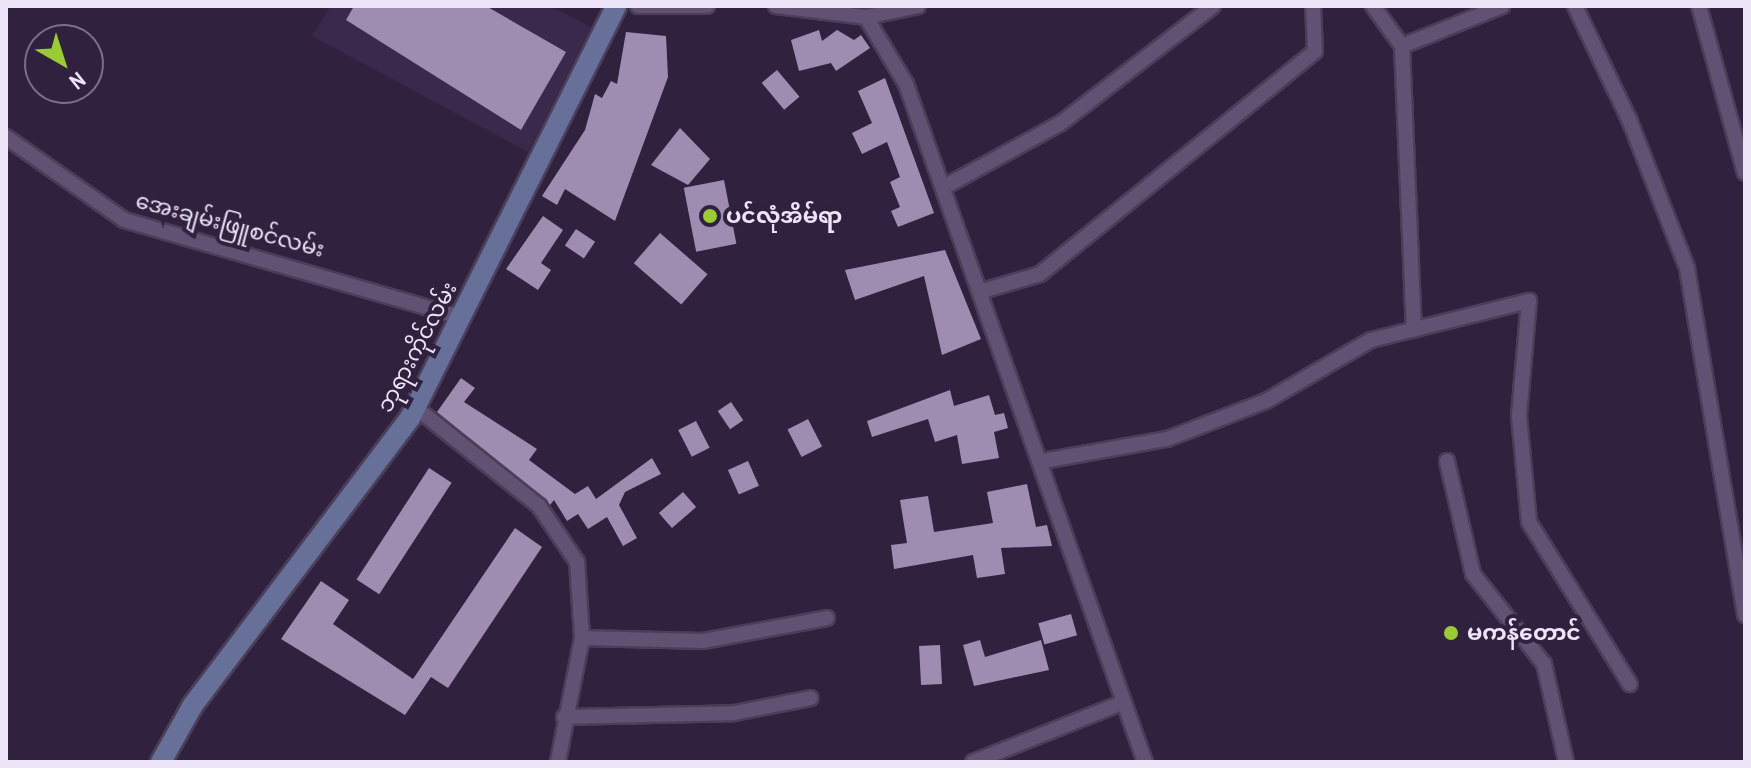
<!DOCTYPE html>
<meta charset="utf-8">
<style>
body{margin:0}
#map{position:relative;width:1751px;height:768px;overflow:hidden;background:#30213f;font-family:"Archivo Narrow","Noto Sans Myanmar",sans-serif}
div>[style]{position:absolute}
.built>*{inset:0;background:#3b294d}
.building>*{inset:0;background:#9e8db1;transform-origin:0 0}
.roads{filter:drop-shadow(2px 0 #4b3e58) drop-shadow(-2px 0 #4b3e58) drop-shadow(0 2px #4b3e58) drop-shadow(0 -2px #4b3e58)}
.street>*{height:14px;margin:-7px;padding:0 7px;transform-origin:7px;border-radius:7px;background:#615172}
.secondary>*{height:20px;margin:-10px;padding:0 10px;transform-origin:10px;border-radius:10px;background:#667099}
.dots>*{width:22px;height:22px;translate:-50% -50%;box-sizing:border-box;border:4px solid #30213f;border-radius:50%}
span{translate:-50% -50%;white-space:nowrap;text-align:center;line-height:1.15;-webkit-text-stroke:8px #30213f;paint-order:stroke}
.poi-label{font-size:22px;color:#ede4f8;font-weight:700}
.left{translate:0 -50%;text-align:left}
.street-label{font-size:22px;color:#ede4f8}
.frame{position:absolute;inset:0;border:8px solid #ede4f8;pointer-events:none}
.north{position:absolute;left:24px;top:24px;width:80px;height:80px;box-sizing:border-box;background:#30213f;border:2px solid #7c6f89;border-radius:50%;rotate:141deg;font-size:22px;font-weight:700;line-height:32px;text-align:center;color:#ede4f8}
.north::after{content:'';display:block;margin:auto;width:28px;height:36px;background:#9acb34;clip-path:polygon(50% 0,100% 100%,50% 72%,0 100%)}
</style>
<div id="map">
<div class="built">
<i style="clip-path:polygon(331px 6px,550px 6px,591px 27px,528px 152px,312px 36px)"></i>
</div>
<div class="building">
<i style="clip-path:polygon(354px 6px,486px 6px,566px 52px,521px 130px,346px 20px)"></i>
<i style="clip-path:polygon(819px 30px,822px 41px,837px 30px,854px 40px,861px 35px,870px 48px,836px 71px,831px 63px,799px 71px,791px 40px)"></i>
<i style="clip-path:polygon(626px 32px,666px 36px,668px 77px,615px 221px,565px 189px,557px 205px,542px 196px,585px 130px,595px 94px,602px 98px,611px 81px,617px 84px)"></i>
<i style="left:777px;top:70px;width:35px;height:20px;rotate:50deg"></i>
<i style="clip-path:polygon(885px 78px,934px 213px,898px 227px,891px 211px,900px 207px,890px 182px,900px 177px,887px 142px,862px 154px,852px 133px,872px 123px,858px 91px)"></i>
<i style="clip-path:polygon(680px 128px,710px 159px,688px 185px,651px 165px)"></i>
<i style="left:724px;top:180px;width:65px;height:41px;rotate:79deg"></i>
<i style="clip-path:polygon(543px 216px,563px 230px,541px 263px,551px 270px,538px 290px,506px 269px)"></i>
<i style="left:576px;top:229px;width:23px;height:20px;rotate:34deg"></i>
<i style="left:660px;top:233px;width:63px;height:40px;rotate:41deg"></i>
<i style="clip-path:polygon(945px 250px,981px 339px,942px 355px,924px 276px,855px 300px,845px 270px)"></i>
<i style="clip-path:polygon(461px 378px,475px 388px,464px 402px,537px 449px,529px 460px,575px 494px,588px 486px,596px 499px,652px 458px,661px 474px,625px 492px,619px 505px,637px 538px,623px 546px,607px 517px,588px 529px,578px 514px,567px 521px,554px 500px,550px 505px,437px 412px)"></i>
<i style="clip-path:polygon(950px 390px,954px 406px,989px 395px,995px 415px,1004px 413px,1008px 428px,994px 432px,999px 458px,962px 464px,957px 435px,935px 442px,928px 419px,872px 437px,867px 421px)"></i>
<i style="left:731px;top:402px;width:22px;height:16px;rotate:56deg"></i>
<i style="left:808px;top:419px;width:31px;height:23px;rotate:63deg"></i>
<i style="left:696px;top:421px;width:30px;height:20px;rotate:63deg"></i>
<i style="left:748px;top:461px;width:27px;height:22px;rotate:66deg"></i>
<i style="left:429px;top:468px;width:27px;height:133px;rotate:33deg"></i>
<i style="clip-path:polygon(1027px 484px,1036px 527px,1047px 525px,1052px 546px,1001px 548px,1005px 574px,977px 578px,973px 555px,894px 569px,891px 545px,907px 543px,900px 500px,928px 496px,934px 532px,993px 523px,987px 492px)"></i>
<i style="left:683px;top:492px;width:20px;height:32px;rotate:49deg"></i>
<i style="clip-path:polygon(515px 528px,542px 547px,448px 688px,431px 677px,405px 715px,281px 639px,321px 581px,349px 600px,333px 624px,413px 679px)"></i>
<i style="left:1071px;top:614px;width:22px;height:34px;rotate:74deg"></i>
<i style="clip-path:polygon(980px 640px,985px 657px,1041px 640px,1049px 670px,974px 686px,963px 645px)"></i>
<i style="left:940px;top:645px;width:39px;height:21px;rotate:87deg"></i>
</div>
<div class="roads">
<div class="street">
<i style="left:638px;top:6px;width:69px"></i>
<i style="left:776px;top:6px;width:91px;rotate:7deg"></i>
<i style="left:866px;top:17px;width:53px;rotate:-11.9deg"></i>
<i style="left:1373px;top:6px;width:49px;rotate:54.1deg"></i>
<i style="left:1402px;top:46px;width:108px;rotate:-21.8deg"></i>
<i style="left:1575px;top:6px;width:125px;rotate:64.5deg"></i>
<i style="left:1629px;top:119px;width:160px;rotate:68.7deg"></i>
<i style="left:1687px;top:268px;width:352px;rotate:80.5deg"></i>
<i style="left:1699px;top:6px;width:173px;rotate:74.6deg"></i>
<i style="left:866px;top:17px;width:78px;rotate:59.2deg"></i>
<i style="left:906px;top:84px;width:719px;rotate:70.58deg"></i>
<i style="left:1402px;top:46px;width:284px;rotate:87.6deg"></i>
<i style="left:6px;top:137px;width:144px;rotate:35.1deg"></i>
<i style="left:124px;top:220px;width:351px;rotate:16.1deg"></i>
<i style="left:944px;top:187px;width:133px;rotate:-28.7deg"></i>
<i style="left:1061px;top:123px;width:192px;rotate:-37.6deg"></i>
<i style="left:982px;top:291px;width:60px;rotate:-16.3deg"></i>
<i style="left:1040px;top:274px;width:354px;rotate:-39deg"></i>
<i style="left:1315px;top:51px;width:45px;rotate:-92.5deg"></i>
<i style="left:415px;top:407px;width:159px;rotate:38.6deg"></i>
<i style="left:539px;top:506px;width:68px;rotate:55.8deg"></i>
<i style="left:577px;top:562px;width:76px;rotate:86.2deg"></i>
<i style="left:582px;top:638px;width:126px;rotate:101deg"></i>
<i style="left:1043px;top:461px;width:126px;rotate:-10.1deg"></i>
<i style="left:1167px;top:439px;width:106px;rotate:-21deg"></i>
<i style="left:1266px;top:401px;width:121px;rotate:-30.2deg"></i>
<i style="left:1371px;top:340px;width:163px;rotate:-13.9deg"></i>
<i style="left:1529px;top:301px;width:115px;rotate:95deg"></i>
<i style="left:1519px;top:416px;width:106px;rotate:84.6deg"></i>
<i style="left:1529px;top:522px;width:191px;rotate:58.1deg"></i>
<i style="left:1447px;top:461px;width:116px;rotate:77deg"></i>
<i style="left:1473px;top:574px;width:115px;rotate:51.7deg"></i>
<i style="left:1544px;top:664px;width:100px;rotate:77.3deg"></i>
<i style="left:582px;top:638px;width:121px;rotate:1.4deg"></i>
<i style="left:703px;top:641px;width:126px;rotate:-10.5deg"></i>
<i style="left:564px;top:717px;width:170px;rotate:-1.3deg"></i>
<i style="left:734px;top:713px;width:78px;rotate:-11deg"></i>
<i style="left:973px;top:762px;width:160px;rotate:-21.6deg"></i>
</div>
<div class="secondary">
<i style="left:161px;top:762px;width:65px;rotate:-60.7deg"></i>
<i style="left:193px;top:705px;width:360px;rotate:-52.9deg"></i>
<i style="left:410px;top:418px;width:461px;rotate:-63.4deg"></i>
</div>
</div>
<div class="dots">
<i style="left:710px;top:216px;background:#9acb34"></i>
<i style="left:1451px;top:633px;background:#9acb34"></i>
</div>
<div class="poi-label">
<span class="left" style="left:726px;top:216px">ပင်လုံအိမ်ရာ</span>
<span class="left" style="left:1467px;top:633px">မကန်တောင်</span>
</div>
<div class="street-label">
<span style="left:230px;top:225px;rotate:15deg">အေးချမ်းဖြူစင်လမ်း</span>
<span style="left:417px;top:347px;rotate:-62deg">ဘုရားကိုင်လမ်း</span>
</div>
<div class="frame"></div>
<div class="north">N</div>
</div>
